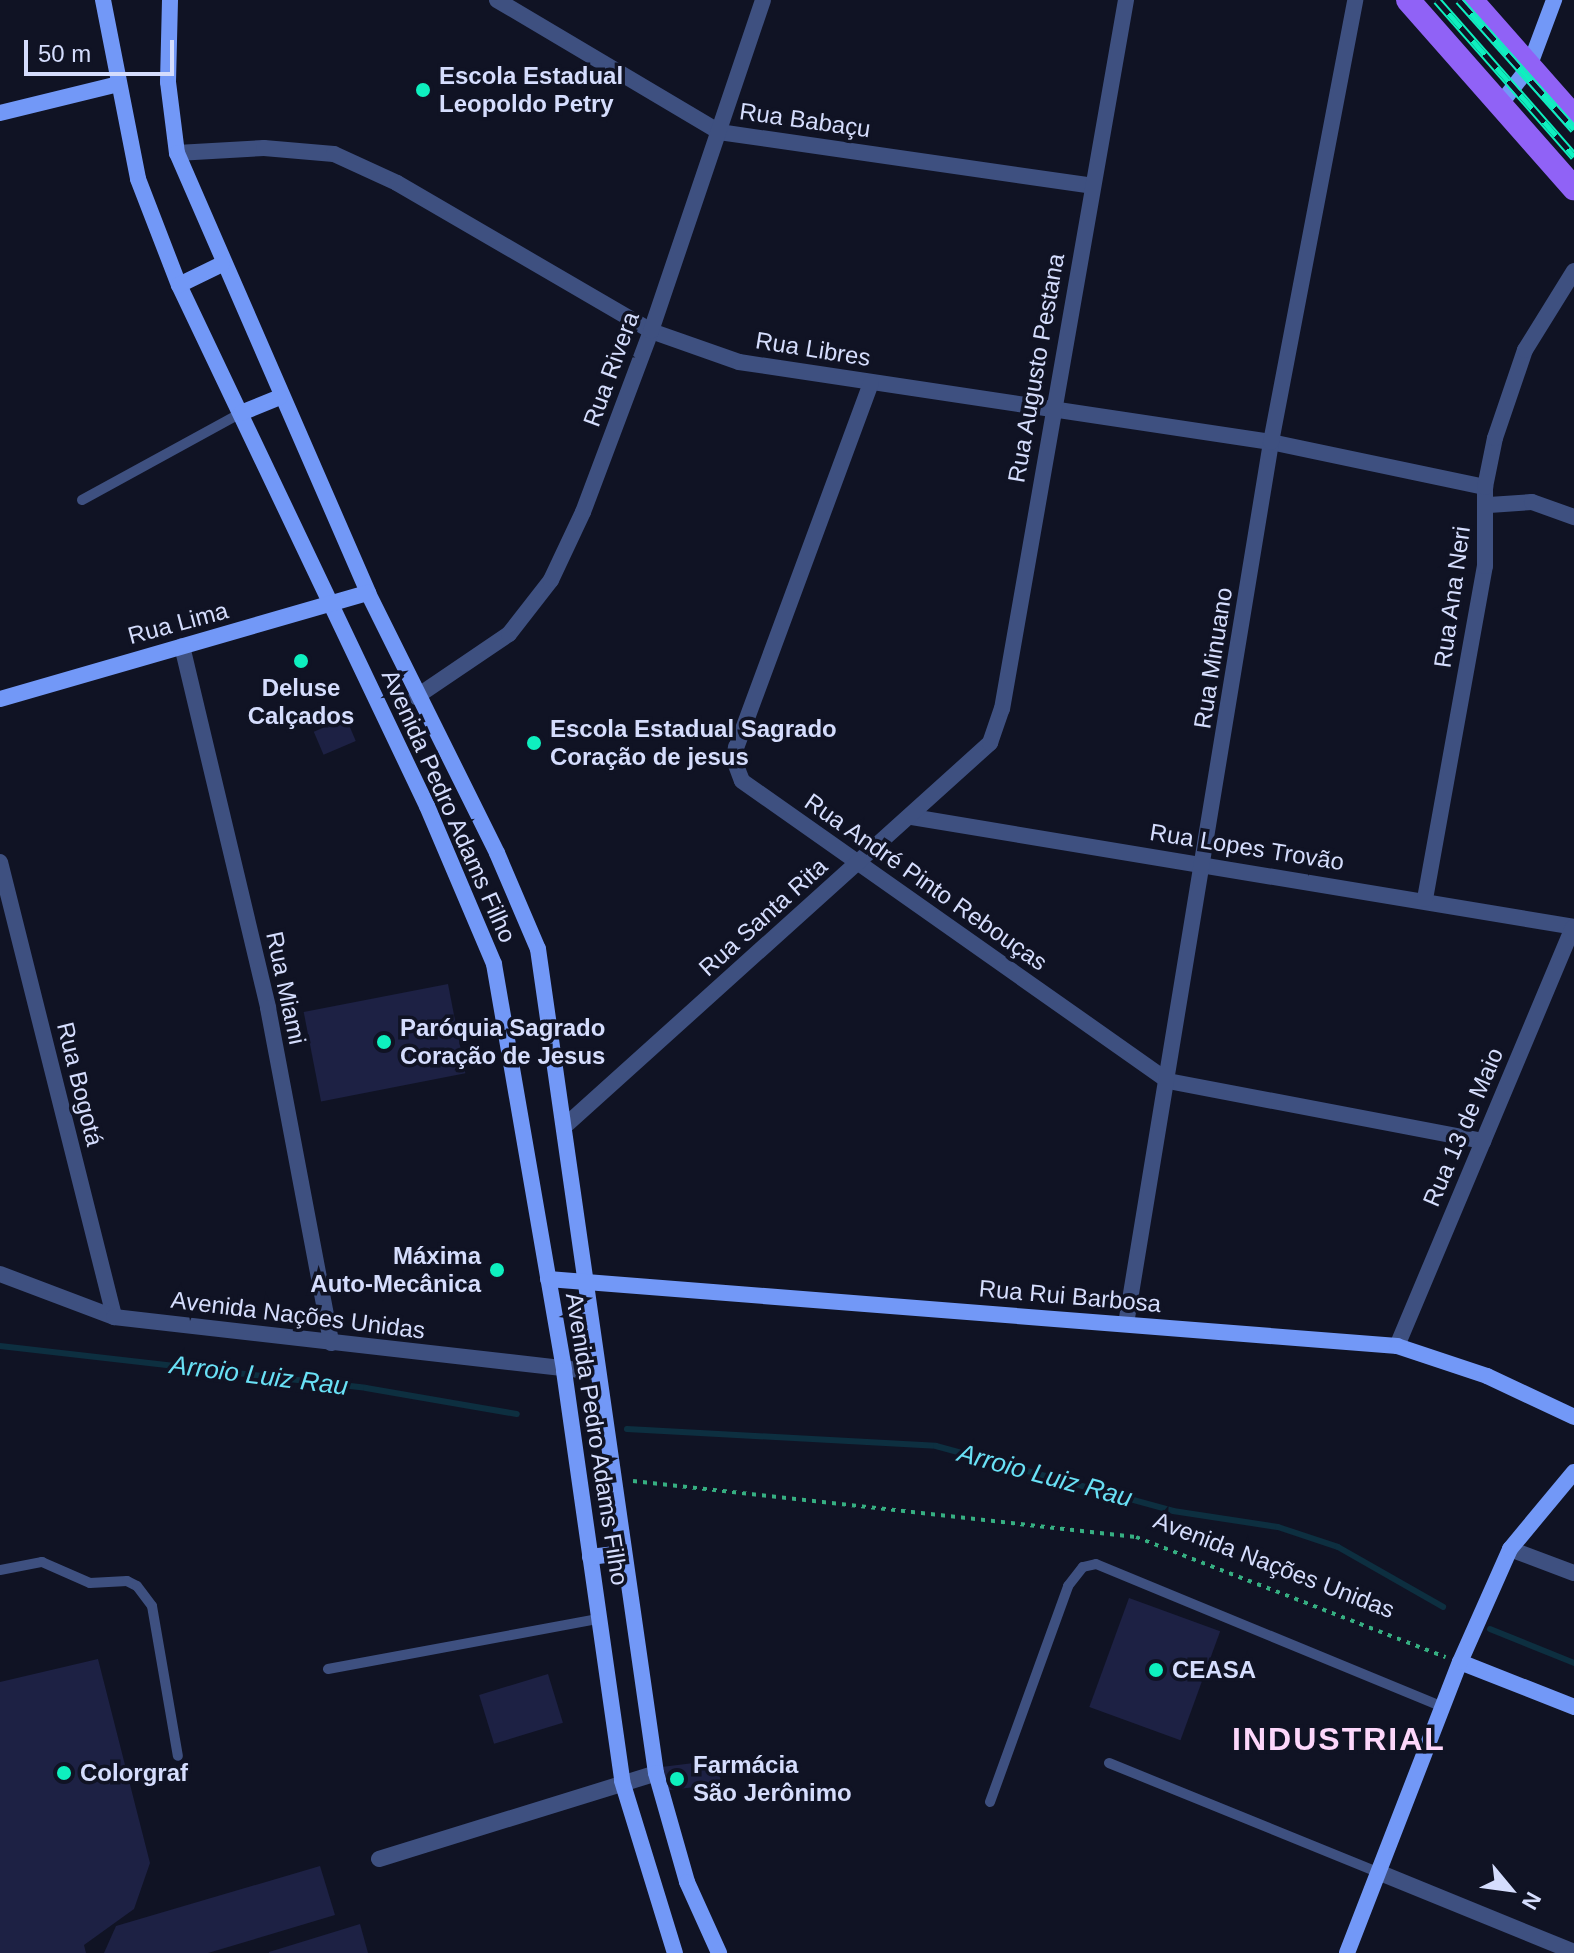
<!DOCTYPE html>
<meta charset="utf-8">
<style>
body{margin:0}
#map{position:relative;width:1574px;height:1953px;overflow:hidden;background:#101324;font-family:Arial,sans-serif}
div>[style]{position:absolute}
.stream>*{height:6px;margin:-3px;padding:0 3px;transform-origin:3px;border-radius:3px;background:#0d2f40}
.building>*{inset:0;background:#1d2144;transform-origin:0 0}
.path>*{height:4px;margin-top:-2px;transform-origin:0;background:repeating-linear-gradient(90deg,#36af82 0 4px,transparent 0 10px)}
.lane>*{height:10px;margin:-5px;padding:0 5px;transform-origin:5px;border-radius:5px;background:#3e5080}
.street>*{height:16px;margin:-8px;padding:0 8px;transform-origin:8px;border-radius:8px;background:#3e5080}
.secondary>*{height:16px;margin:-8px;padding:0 8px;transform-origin:8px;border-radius:8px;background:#7298f7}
.primary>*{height:24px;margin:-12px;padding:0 12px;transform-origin:12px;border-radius:12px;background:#9062f6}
.rail>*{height:9px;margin-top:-4.5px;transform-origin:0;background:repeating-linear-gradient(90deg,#101324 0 18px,#0ef0bf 0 36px);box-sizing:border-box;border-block:2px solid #0ef0bf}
.dots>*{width:22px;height:22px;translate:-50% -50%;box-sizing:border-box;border:4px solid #101324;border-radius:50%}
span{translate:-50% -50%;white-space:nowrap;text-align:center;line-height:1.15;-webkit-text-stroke:7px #101324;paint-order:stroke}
.poi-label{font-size:24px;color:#d5ddfd;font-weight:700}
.left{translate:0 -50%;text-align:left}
.right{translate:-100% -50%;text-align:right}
.street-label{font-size:24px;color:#d5ddfd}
.water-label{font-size:26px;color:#69e1f6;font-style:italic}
.district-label{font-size:32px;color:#fdd7fb;font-weight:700;letter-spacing:2px}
.north{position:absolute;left:1470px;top:1849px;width:80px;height:80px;-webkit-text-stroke:6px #101324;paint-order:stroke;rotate:119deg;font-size:22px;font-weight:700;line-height:32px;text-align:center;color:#d5ddfd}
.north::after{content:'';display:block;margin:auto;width:28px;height:36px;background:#d5ddfd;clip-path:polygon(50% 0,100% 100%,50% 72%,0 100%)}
.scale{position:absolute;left:24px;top:40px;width:150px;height:36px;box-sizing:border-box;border:4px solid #d5ddfd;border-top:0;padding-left:10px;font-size:24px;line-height:28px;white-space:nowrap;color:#d5ddfd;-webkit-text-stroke:6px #101324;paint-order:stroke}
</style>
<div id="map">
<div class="stream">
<i style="left:0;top:1346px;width:368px;rotate:6.5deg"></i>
<i style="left:366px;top:1388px;width:153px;rotate:9.8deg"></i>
<i style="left:627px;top:1429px;width:309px;rotate:3.1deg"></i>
<i style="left:936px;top:1446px;width:246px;rotate:15.3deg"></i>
<i style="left:1173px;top:1511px;width:106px;rotate:8.7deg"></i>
<i style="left:1278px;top:1527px;width:63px;rotate:18.4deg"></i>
<i style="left:1338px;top:1547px;width:121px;rotate:29.7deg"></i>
<i style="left:1490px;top:1629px;width:91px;rotate:22deg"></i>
</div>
<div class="building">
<i style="left:346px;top:718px;width:25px;height:35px;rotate:67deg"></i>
<i style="left:448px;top:984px;width:91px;height:147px;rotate:79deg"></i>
<i style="left:1129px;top:1598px;width:97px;height:116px;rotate:20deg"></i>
<i style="clip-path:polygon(98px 1659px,150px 1863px,134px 1909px,84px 1945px,86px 1953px,0 1953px,0 1682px)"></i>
<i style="left:548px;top:1674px;width:51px;height:72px;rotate:73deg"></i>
<i style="left:718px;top:1760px;width:24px;height:59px;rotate:83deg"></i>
<i style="clip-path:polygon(320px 1866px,335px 1915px,208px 1953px,104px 1953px,116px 1926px)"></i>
<i style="clip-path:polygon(360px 1924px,368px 1953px,269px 1953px,269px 1952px)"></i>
</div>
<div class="path">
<i style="left:633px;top:1481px;width:506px;rotate:6.35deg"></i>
<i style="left:1136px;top:1537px;width:332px;rotate:21.2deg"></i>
</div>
<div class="lane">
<i style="left:82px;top:500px;width:181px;rotate:-28.7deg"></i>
<i style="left:0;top:1570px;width:43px;rotate:-10.8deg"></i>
<i style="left:42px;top:1562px;width:52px;rotate:23.6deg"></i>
<i style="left:90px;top:1583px;width:37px;rotate:-3deg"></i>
<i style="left:127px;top:1581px;width:11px;rotate:27deg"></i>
<i style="left:137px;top:1586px;width:25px;rotate:53deg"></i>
<i style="left:152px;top:1606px;width:152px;rotate:80.2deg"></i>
<i style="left:328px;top:1669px;width:276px;rotate:-10.5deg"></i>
<i style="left:1109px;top:1763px;width:290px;rotate:22.1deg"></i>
<i style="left:990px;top:1802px;width:230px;rotate:-70.1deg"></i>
<i style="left:1068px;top:1586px;width:24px;rotate:-52deg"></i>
<i style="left:1083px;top:1567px;width:13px;rotate:-13deg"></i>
<i style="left:1096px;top:1564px;width:375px;rotate:22.4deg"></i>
</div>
<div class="street">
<i style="left:497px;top:0;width:258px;rotate:30.7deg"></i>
<i style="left:719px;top:132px;width:377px;rotate:8.2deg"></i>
<i style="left:177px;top:153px;width:87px;rotate:-3.3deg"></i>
<i style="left:264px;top:148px;width:70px;rotate:4.9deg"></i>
<i style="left:334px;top:154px;width:69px;rotate:24.7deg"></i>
<i style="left:397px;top:183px;width:294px;rotate:30.2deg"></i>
<i style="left:651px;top:331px;width:93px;rotate:19.4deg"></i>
<i style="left:739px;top:362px;width:538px;rotate:8.55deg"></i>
<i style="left:1271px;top:442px;width:219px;rotate:11.9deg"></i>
<i style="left:871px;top:383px;width:388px;rotate:110.3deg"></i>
<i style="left:736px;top:747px;width:13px;rotate:99deg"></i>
<i style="left:734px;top:760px;width:22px;rotate:69deg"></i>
<i style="left:742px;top:781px;width:521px;rotate:35.15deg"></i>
<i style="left:1168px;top:1081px;width:321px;rotate:10.8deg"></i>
<i style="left:1489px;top:505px;width:43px;rotate:-4deg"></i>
<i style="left:1532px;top:502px;width:45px;rotate:19.7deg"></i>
<i style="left:182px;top:646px;width:372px;rotate:76.6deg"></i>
<i style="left:268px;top:1008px;width:341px;rotate:79.3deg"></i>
<i style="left:416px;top:697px;width:112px;rotate:-34.1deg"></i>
<i style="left:509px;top:634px;width:68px;rotate:-52.1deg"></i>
<i style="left:551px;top:580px;width:75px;rotate:-64.8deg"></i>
<i style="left:583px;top:512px;width:193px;rotate:-69.4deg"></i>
<i style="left:651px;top:331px;width:349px;rotate:-71.3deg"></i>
<i style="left:912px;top:817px;width:671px;rotate:9.43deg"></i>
<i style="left:0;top:862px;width:469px;rotate:75.9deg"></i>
<i style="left:1425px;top:899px;width:338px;rotate:-79.8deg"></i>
<i style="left:1485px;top:566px;width:79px;rotate:-90deg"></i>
<i style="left:1485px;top:487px;width:50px;rotate:-78.5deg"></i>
<i style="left:1495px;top:438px;width:93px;rotate:-71.2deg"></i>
<i style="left:1525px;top:350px;width:93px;rotate:-58.2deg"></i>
<i style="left:566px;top:1125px;width:571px;rotate:-42.02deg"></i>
<i style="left:990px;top:743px;width:36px;rotate:-71deg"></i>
<i style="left:1002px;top:709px;width:720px;rotate:-80.08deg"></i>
<i style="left:0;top:1274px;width:122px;rotate:20.7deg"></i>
<i style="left:114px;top:1317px;width:487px;rotate:6.5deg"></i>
<i style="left:1126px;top:1324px;width:894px;rotate:-80.66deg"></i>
<i style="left:1271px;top:442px;width:450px;rotate:-79.2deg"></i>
<i style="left:1397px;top:1346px;width:454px;rotate:-67.2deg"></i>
<i style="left:1510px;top:1549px;width:68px;rotate:20.6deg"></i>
<i style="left:379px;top:1859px;width:290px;rotate:-17.2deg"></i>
<i style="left:1378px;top:1872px;width:212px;rotate:22.2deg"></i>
</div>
<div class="secondary">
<i style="left:103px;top:0;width:182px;rotate:78.9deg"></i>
<i style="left:138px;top:179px;width:114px;rotate:68.9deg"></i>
<i style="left:179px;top:285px;width:577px;rotate:64.55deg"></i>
<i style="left:427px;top:806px;width:172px;rotate:67deg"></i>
<i style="left:494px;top:964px;width:413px;rotate:80.2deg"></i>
<i style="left:564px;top:1371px;width:414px;rotate:81.9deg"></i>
<i style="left:622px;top:1781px;width:180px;rotate:72.9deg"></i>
<i style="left:170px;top:0;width:82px;rotate:91.4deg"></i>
<i style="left:168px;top:82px;width:72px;rotate:82.8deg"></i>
<i style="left:177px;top:153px;width:480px;rotate:66.5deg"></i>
<i style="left:368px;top:593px;width:290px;rotate:63.6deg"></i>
<i style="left:497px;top:853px;width:104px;rotate:66.9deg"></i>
<i style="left:538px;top:949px;width:832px;rotate:81.85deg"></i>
<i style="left:656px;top:1773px;width:113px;rotate:74.1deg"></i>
<i style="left:687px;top:1882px;width:78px;rotate:65.7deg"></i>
<i style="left:1499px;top:106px;width:49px;rotate:-52.4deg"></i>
<i style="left:1529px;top:67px;width:72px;rotate:-69.5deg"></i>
<i style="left:0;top:113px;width:122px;rotate:-13.8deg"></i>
<i style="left:179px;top:285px;width:48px;rotate:-26deg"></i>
<i style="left:241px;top:413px;width:42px;rotate:-22.3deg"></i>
<i style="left:0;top:699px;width:383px;rotate:-16.1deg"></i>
<i style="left:548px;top:1279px;width:852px;rotate:4.51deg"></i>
<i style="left:1397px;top:1346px;width:95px;rotate:18.4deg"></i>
<i style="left:1487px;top:1376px;width:96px;rotate:25.2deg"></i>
<i style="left:590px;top:1557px;width:32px;rotate:-7deg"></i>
<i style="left:1460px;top:1662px;width:123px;rotate:21.5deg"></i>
<i style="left:1347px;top:1953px;width:312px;rotate:-68.8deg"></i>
<i style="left:1460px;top:1662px;width:124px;rotate:-66.1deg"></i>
<i style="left:1510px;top:1549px;width:100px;rotate:-50.3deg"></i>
</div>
<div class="primary">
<i style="left:1408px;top:0;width:251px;rotate:48.6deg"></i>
<i style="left:1471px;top:0;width:156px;rotate:48.6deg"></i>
</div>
<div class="rail">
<i style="left:1437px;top:0;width:208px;rotate:48.7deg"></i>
<i style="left:1459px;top:0;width:173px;rotate:48.3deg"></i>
</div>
<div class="dots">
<i style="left:423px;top:90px;background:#0ef0bf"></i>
<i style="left:301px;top:661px;background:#0ef0bf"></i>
<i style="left:534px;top:743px;background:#0ef0bf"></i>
<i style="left:384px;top:1042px;background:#0ef0bf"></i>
<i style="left:497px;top:1270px;background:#0ef0bf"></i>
<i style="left:1156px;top:1670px;background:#0ef0bf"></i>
<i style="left:64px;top:1773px;background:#0ef0bf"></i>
<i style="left:677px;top:1779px;background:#0ef0bf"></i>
</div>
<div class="poi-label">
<span class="left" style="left:439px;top:90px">Escola Estadual<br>Leopoldo Petry</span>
<span style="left:301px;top:702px">Deluse<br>Calçados</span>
<span class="left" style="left:550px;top:743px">Escola Estadual Sagrado<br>Coração de jesus</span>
<span class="left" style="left:400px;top:1042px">Paróquia Sagrado<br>Coração de Jesus</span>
<span class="right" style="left:481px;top:1270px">Máxima<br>Auto-Mecânica</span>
<span class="left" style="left:1172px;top:1670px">CEASA</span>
<span class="left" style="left:693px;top:1779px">Farmácia<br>São Jerônimo</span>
<span class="left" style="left:80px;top:1773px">Colorgraf</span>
</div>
<div class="street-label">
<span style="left:805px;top:120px;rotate:8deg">Rua Babaçu</span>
<span style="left:813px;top:349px;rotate:9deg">Rua Libres</span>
<span style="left:1036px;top:368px;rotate:-80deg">Rua Augusto Pestana</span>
<span style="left:611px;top:369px;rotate:-70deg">Rua Rivera</span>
<span style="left:1452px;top:597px;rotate:-82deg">Rua Ana Neri</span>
<span style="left:178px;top:623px;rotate:-15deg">Rua Lima</span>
<span style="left:1213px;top:658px;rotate:-81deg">Rua Minuano</span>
<span style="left:449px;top:806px;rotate:66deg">Avenida Pedro Adams Filho</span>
<span style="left:1247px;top:847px;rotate:9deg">Rua Lopes Trovão</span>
<span style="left:926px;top:882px;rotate:35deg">Rua André Pinto Rebouças</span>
<span style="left:763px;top:917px;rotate:-42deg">Rua Santa Rita</span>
<span style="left:286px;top:988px;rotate:78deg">Rua Miami</span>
<span style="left:80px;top:1084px;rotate:76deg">Rua Bogotá</span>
<span style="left:1463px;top:1127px;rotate:-67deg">Rua 13 de Maio</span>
<span style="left:1070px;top:1296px;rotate:5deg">Rua Rui Barbosa</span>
<span style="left:298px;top:1315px;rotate:7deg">Avenida Nações Unidas</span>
<span style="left:597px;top:1439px;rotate:81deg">Avenida Pedro Adams Filho</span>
<span style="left:1274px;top:1565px;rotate:21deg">Avenida Nações Unidas</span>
</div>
<div class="water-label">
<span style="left:259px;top:1376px;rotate:7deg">Arroio Luiz Rau</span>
<span style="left:1045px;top:1476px;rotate:15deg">Arroio Luiz Rau</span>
</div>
<div class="district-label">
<span style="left:1339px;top:1739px">INDUSTRIAL</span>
</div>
<div class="north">N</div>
<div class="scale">50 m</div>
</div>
